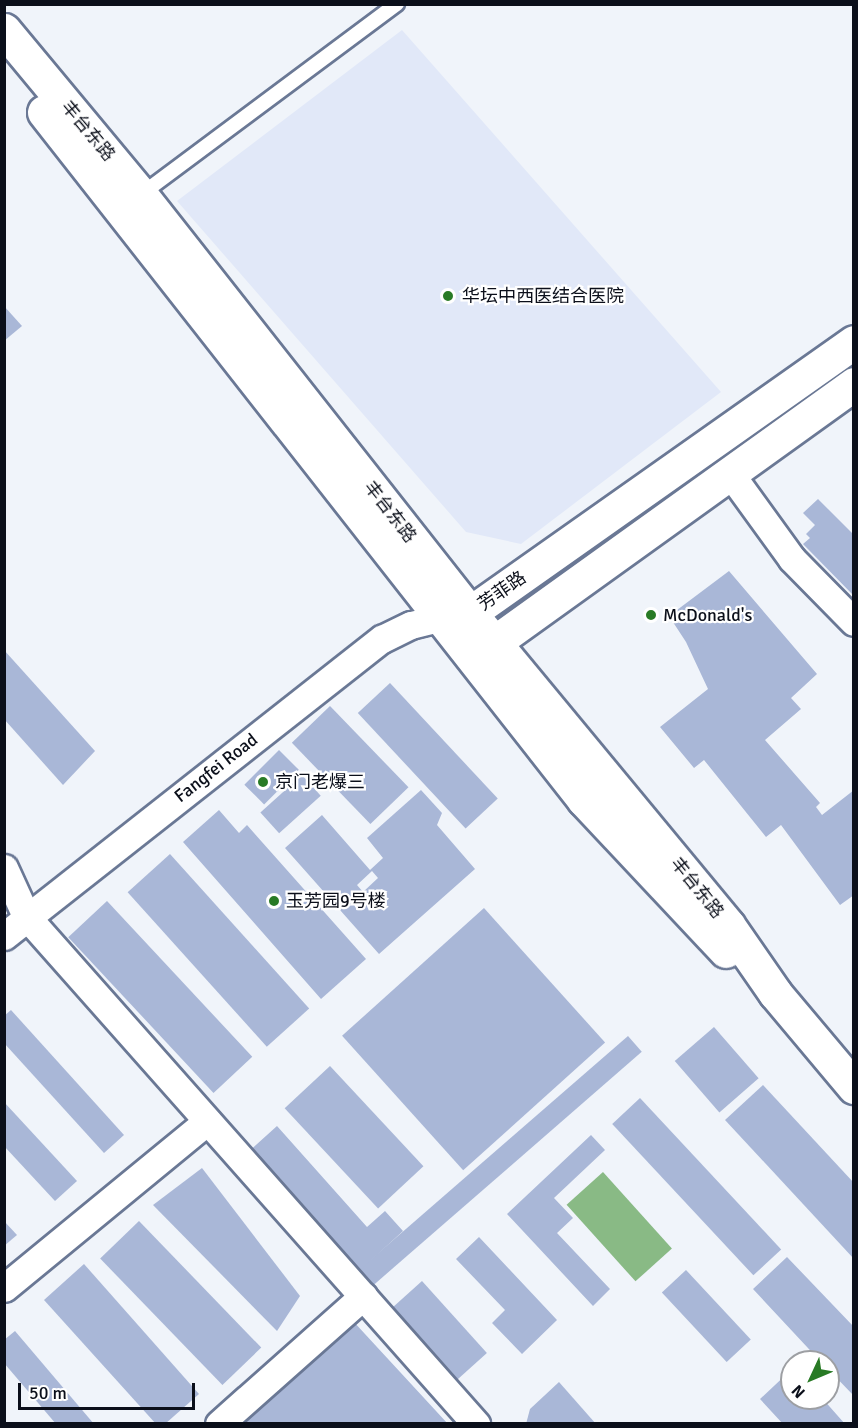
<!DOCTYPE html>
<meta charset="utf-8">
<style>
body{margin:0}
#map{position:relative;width:858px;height:1428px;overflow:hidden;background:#f0f4fa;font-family:Signika,"Noto Sans SC",sans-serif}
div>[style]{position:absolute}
.built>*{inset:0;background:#e1e8f8}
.water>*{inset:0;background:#89ba85;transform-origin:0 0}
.building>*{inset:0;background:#a9b7d7;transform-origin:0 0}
.roads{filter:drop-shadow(2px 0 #6a7895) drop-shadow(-2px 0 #6a7895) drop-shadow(0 2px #6a7895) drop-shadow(0 -2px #6a7895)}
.service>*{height:14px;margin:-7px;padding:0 7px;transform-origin:7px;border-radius:7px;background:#fff}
.minor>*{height:27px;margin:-13.5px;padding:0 13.5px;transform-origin:13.5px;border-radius:13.5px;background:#fff}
.tertiary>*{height:33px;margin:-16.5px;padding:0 16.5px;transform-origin:16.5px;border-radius:16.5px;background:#fff}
.dots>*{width:16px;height:16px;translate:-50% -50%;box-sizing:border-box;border:3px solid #fff;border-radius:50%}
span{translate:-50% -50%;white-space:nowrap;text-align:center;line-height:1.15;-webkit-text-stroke:4.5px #fff;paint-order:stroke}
.street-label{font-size:18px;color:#0b0f1a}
.poi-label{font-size:18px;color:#0b0f1a}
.left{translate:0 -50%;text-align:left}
.frame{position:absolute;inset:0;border:6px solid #0b0f1a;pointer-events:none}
.north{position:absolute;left:780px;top:1350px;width:60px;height:60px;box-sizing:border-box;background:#fff;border:2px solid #9d9fa3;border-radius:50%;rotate:226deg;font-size:16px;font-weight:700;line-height:24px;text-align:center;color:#0b0f1a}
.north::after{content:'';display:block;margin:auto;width:21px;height:27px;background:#287a25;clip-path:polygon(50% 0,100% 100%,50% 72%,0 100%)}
.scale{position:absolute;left:18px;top:1383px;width:177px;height:27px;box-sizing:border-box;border:3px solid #0b0f1a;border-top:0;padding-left:8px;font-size:18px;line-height:21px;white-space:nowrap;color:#0b0f1a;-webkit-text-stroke:4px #fff;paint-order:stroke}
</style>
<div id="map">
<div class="built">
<i style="clip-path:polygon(402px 30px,721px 392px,521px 544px,466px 532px,177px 201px)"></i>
</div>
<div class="water">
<i style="left:603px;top:1172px;width:103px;height:49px;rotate:48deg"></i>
</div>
<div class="building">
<i style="clip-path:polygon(4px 306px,22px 326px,4px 341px)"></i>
<i style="clip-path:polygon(818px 499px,854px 535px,854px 596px,803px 544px,810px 538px,806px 534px,815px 525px,803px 513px)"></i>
<i style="clip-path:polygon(729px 571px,817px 674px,791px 698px,801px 709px,765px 740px,820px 803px,816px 807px,822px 815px,854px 790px,854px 895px,840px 905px,781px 825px,766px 837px,704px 760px,694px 768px,660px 727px,708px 689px,686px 642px,669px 616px)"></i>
<i style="clip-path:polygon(4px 650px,95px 751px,63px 785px,4px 719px)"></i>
<i style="left:390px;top:683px;width:158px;height:44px;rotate:47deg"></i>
<i style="left:330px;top:706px;width:113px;height:53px;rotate:46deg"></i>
<i style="left:279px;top:750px;width:28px;height:49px;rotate:45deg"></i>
<i style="left:302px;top:775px;width:28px;height:56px;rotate:48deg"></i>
<i style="clip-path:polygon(evenodd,421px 790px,442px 813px,437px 825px,475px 869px,379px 954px,285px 848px,322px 815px,370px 870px,383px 858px,367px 838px,421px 790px,372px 871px,378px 878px,363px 892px,357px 885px,372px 871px)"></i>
<i style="clip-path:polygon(219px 810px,239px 833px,247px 825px,366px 959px,321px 999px,183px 842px)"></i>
<i style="left:170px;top:854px;width:208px;height:57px;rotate:48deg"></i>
<i style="left:107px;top:901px;width:213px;height:53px;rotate:47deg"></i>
<i style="left:484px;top:908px;width:181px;height:191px;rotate:48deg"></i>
<i style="clip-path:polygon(11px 1010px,124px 1135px,104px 1153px,4px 1043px,4px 1016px)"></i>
<i style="left:714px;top:1027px;width:68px;height:52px;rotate:49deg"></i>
<i style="left:628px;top:1036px;width:21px;height:356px;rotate:49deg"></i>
<i style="left:330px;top:1066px;width:137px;height:62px;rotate:47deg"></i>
<i style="clip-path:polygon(763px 1085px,854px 1183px,854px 1259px,725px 1120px)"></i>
<i style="left:640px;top:1098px;width:207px;height:38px;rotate:47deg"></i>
<i style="clip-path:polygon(4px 1102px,77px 1181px,55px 1201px,4px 1146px)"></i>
<i style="clip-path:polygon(277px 1126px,367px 1227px,385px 1211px,403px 1231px,356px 1274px,246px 1154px)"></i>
<i style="clip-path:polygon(591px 1135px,605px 1150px,554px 1198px,573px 1218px,557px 1233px,610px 1289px,593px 1306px,507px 1214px)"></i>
<i style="clip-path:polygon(202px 1168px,300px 1296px,277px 1331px,153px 1205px)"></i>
<i style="clip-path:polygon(4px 1221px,17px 1235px,4px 1246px)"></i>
<i style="left:139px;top:1221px;width:176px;height:54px;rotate:46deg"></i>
<i style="clip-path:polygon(479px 1237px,557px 1320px,522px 1354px,492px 1323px,505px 1310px,456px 1259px)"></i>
<i style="clip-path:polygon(787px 1257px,854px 1327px,854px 1396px,828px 1369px,828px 1362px,821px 1362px,753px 1289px)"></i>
<i style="clip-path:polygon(84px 1264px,199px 1394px,165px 1424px,156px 1424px,44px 1300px)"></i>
<i style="left:686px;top:1270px;width:95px;height:33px;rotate:47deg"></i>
<i style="left:422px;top:1281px;width:97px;height:40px;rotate:48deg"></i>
<i style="clip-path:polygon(353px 1321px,448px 1424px,236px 1424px,285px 1383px)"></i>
<i style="clip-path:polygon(15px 1331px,94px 1424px,56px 1424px,4px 1363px,4px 1340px)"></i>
<i style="clip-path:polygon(792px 1369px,792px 1398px,822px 1398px,845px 1424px,783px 1424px,760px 1399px)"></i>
<i style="clip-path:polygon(559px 1382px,596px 1424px,526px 1424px,530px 1409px)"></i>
</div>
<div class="roads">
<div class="service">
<i style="left:139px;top:196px;width:322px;rotate:-36.7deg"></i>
</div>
<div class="minor">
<i style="left:729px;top:472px;width:107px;rotate:54.1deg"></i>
<i style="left:792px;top:559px;width:88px;rotate:45.5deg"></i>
<i style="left:4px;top:868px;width:53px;rotate:65.4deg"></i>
<i style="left:26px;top:916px;width:679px;rotate:48.46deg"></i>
<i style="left:4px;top:936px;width:481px;rotate:-38.2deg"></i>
<i style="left:382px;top:639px;width:32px;rotate:-26deg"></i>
<i style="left:411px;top:625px;width:29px;rotate:-14deg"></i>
<i style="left:4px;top:1288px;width:263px;rotate:-39.4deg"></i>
<i style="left:219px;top:1424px;width:193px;rotate:-41.6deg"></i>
</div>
<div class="tertiary">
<i style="left:4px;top:30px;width:214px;rotate:50.3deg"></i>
<i style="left:141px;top:195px;width:532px;rotate:51.79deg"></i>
<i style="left:470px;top:613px;width:405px;rotate:50.4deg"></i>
<i style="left:728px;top:925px;width:83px;rotate:55.3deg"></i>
<i style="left:775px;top:993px;width:123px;rotate:50deg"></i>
<i style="left:44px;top:112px;width:875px;rotate:51.87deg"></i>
<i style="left:584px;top:800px;width:207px;rotate:46.8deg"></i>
<i style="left:450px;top:617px;width:20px;rotate:-11deg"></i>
<i style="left:470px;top:613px;width:470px;rotate:-35.2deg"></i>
<i style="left:495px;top:642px;width:442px;rotate:-35.7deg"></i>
</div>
</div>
<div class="dots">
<i style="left:448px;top:296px;background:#287a25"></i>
<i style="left:651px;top:615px;background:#287a25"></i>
<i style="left:263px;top:782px;background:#287a25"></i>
<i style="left:274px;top:901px;background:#287a25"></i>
</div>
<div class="street-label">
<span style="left:88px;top:131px;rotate:50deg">丰台东路</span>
<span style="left:390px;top:512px;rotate:52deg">丰台东路</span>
<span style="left:502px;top:591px;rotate:-35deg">芳菲路</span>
<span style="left:216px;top:768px;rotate:-38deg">Fangfei Road</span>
<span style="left:697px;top:888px;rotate:51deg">丰台东路</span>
</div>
<div class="poi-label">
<span class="left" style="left:462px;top:296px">华坛中西医结合医院</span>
<span class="left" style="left:663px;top:615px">McDonald's</span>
<span class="left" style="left:275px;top:782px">京门老爆三</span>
<span class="left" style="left:286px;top:901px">玉芳园9号楼</span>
</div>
<div class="frame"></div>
<div class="north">N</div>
<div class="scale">50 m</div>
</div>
